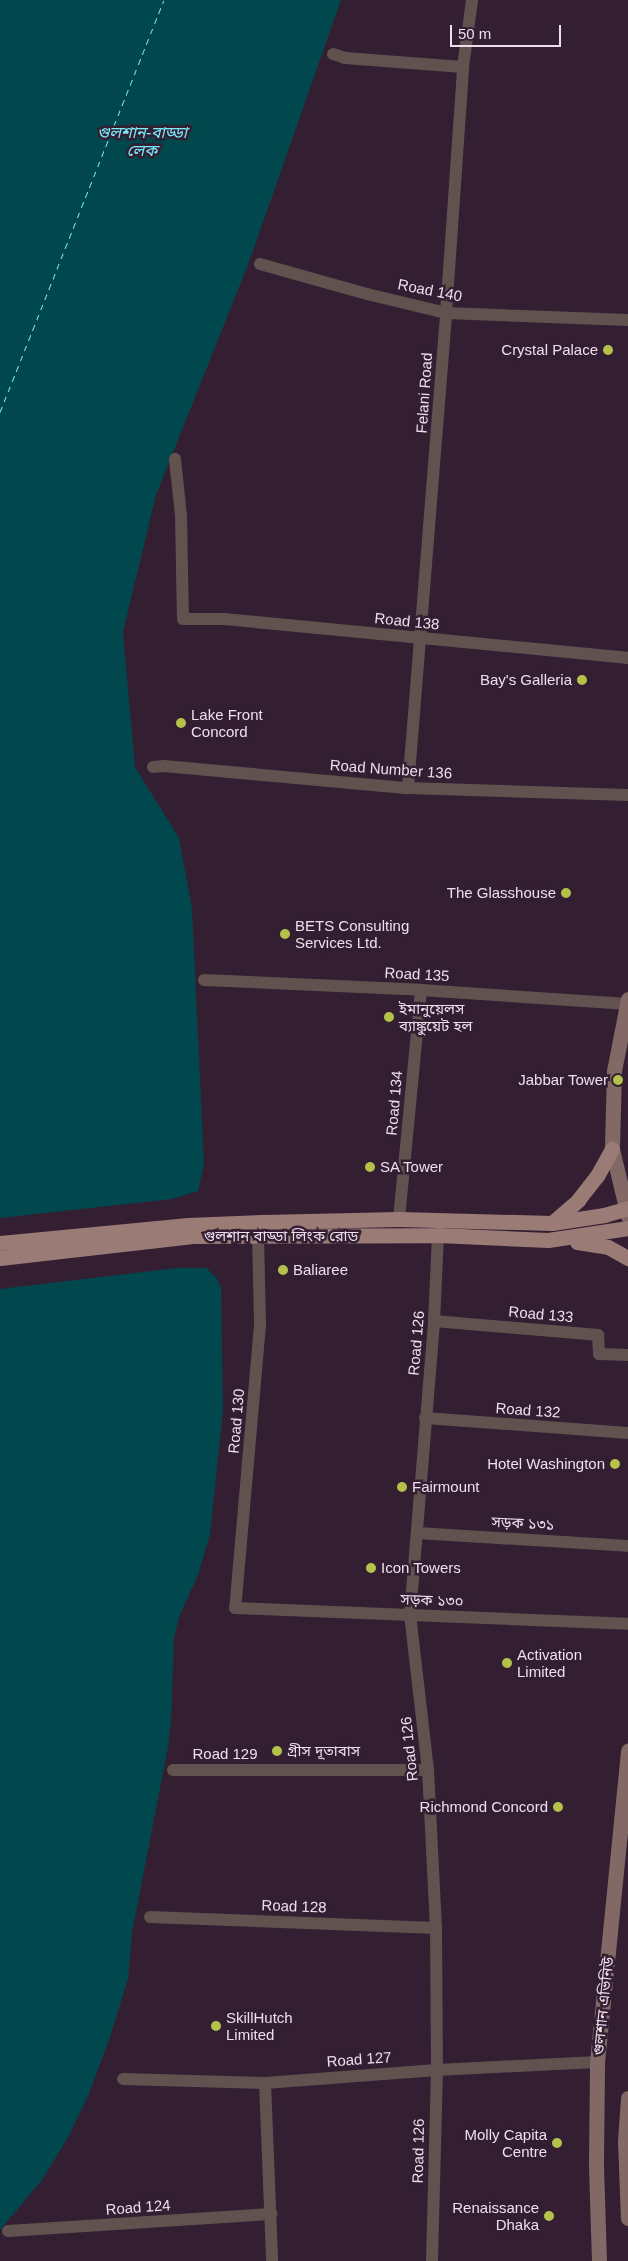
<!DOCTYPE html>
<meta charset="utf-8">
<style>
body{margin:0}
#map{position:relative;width:628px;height:2261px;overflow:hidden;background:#331e32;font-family:Helvetica,"Noto Sans Bengali",sans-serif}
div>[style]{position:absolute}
.water>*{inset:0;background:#01484e}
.ferry>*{height:1px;margin-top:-0.5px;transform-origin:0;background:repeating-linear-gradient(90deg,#78edfa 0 6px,transparent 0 11px)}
.minor>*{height:12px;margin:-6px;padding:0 6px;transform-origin:6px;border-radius:6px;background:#61524f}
.secondary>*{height:15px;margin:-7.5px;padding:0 7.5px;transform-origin:7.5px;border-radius:7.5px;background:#826965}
.primary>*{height:15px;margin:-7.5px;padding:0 7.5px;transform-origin:7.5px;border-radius:7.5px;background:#9b7b76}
.dots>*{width:14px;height:14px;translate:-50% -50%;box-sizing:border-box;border:2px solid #331e32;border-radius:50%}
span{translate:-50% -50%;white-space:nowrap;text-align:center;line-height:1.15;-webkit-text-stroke:5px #331e32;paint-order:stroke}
.street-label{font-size:15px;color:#eedfed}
.poi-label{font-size:15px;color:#eedfed}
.right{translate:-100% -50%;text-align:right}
.left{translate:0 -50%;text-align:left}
.water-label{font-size:16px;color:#78edfa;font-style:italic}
.scale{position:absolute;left:450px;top:25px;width:111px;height:22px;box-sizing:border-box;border:2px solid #eedfed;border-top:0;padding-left:6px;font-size:15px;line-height:18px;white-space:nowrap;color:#eedfed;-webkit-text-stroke:4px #331e32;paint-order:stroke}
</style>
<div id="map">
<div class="water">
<i style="clip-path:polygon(0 0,341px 0,249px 262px,156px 495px,123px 632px,135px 767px,179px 838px,192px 909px,204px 1164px,198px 1191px,172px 1199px,0 1218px)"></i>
<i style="clip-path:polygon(177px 1268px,206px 1268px,215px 1276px,221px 1287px,223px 1410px,210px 1534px,198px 1575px,179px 1617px,174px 1638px,171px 1722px,168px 1747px,132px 1933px,128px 1979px,109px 2040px,88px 2096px,67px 2139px,42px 2180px,0 2230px,0 1289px)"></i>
</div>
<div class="ferry">
<i style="left:0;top:412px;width:443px;rotate:-68.3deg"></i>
</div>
<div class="minor">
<i style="left:333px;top:54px;width:13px;rotate:18deg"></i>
<i style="left:345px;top:58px;width:118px;rotate:4.4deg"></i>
<i style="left:260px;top:264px;width:111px;rotate:15.7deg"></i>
<i style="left:367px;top:294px;width:81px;rotate:13.5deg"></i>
<i style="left:446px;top:313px;width:182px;rotate:2.2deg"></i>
<i style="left:175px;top:459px;width:57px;rotate:84deg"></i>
<i style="left:181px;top:516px;width:103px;rotate:88.9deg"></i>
<i style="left:183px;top:619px;width:41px"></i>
<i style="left:224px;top:619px;width:406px;rotate:5.5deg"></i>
<i style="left:153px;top:767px;width:11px;rotate:-5deg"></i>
<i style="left:164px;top:766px;width:245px;rotate:5.2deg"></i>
<i style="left:408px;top:788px;width:220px;rotate:1.8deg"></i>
<i style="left:408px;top:788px;width:477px;rotate:-85.4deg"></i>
<i style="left:446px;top:313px;width:247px;rotate:-86deg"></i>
<i style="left:463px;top:67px;width:68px;rotate:-82.3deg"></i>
<i style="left:204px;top:980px;width:217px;rotate:2.6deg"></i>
<i style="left:421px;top:990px;width:207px;rotate:3.9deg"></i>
<i style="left:399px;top:1219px;width:230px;rotate:-84.5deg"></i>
<i style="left:258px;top:1235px;width:90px;rotate:88.7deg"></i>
<i style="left:260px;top:1325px;width:284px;rotate:95deg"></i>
<i style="left:235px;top:1608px;width:393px;rotate:2.3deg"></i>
<i style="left:434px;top:1321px;width:165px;rotate:4.9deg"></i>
<i style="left:598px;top:1335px;width:19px;rotate:87deg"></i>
<i style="left:599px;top:1354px;width:29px;rotate:2deg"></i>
<i style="left:425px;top:1418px;width:204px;rotate:4.2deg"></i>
<i style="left:417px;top:1533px;width:211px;rotate:3.5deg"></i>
<i style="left:173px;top:1770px;width:255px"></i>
<i style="left:150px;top:1917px;width:286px;rotate:2.2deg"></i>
<i style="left:123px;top:2079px;width:142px;rotate:1.6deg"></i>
<i style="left:265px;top:2083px;width:172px;rotate:-4.3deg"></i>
<i style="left:437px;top:2070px;width:160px;rotate:-2.9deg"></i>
<i style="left:265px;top:2083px;width:178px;rotate:87.7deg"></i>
<i style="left:8px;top:2231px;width:264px;rotate:-3.7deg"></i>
<i style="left:432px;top:2261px;width:191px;rotate:-88.5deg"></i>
<i style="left:437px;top:2070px;width:142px;rotate:-90.4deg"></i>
<i style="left:436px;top:1928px;width:158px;rotate:-92.9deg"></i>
<i style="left:428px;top:1770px;width:156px;rotate:-96.6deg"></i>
<i style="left:410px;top:1615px;width:295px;rotate:-85.3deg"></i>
<i style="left:434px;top:1321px;width:86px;rotate:-87.3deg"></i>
</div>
<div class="secondary">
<i style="left:628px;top:999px;width:73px;rotate:101deg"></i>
<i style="left:614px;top:1071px;width:78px;rotate:91.5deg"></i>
<i style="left:612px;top:1149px;width:69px;rotate:76.6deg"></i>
<i style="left:628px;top:2098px;width:43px;rotate:94deg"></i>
<i style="left:625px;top:2141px;width:77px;rotate:87.8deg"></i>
<i style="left:599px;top:2261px;width:98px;rotate:-91.8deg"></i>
<i style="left:596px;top:2163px;width:101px;rotate:-89.4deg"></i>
<i style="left:597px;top:2062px;width:313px;rotate:-84.3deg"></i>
</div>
<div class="primary">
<i style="left:552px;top:1223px;width:35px;rotate:-41deg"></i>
<i style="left:578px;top:1200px;width:31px;rotate:-52deg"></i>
<i style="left:597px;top:1176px;width:31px;rotate:-61deg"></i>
<i style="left:577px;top:1242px;width:31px;rotate:9deg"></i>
<i style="left:608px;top:1247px;width:23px;rotate:29deg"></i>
<i style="left:0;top:1243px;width:189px;rotate:-5.5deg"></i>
<i style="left:188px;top:1225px;width:75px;rotate:-2.3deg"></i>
<i style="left:263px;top:1222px;width:136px;rotate:-1.3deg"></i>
<i style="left:399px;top:1219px;width:153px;rotate:1.5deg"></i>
<i style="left:552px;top:1223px;width:53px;rotate:-8.7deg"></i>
<i style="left:604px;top:1215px;width:25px;rotate:-16deg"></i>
<i style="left:0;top:1258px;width:194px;rotate:-6.5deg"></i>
<i style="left:193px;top:1236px;width:245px;rotate:-0.2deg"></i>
<i style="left:438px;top:1235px;width:110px;rotate:2.6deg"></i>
<i style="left:548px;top:1240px;width:81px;rotate:-8.5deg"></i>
</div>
<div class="dots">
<i style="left:608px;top:350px;background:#b4c24a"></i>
<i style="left:582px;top:680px;background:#b4c24a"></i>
<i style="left:181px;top:723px;background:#b4c24a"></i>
<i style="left:566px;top:893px;background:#b4c24a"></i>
<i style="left:285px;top:934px;background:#b4c24a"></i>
<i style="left:389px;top:1017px;background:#b4c24a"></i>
<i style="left:618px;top:1080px;background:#b4c24a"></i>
<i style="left:370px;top:1167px;background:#b4c24a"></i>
<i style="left:283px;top:1270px;background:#b4c24a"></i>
<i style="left:615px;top:1464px;background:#b4c24a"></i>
<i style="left:402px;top:1487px;background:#b4c24a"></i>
<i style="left:371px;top:1568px;background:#b4c24a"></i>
<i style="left:507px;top:1663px;background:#b4c24a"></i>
<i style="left:277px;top:1751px;background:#b4c24a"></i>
<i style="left:558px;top:1807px;background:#b4c24a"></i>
<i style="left:216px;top:2026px;background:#b4c24a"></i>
<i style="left:557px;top:2143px;background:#b4c24a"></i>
<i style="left:549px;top:2216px;background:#b4c24a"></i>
</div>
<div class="street-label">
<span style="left:430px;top:290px;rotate:11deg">Road 140</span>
<span style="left:424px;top:393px;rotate:-86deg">Felani Road</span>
<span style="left:407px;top:621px;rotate:6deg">Road 138</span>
<span style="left:391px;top:769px;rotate:4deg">Road Number 136</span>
<span style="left:417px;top:974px;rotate:3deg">Road 135</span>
<span style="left:394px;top:1103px;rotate:-85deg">Road 134</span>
<span style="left:281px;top:1236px">গুলশান বাড্ডা লিংক রোড</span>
<span style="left:541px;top:1314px;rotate:5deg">Road 133</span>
<span style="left:416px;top:1343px;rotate:-85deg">Road 126</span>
<span style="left:528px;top:1410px;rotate:4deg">Road 132</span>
<span style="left:236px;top:1421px;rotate:-85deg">Road 130</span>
<span style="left:523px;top:1523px;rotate:3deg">সড়ক ১৩১</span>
<span style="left:432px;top:1600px;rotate:2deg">সড়ক ১৩০</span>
<span style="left:409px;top:1749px;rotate:-96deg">Road 126</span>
<span style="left:225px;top:1754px">Road 129</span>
<span style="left:294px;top:1906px;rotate:2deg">Road 128</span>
<span style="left:603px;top:2006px;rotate:-84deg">গুলশান এভিনিউ</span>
<span style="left:359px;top:2059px;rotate:-4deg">Road 127</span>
<span style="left:418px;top:2151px;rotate:-89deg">Road 126</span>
<span style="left:138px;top:2207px;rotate:-4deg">Road 124</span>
</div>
<div class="poi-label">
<span class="right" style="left:598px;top:350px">Crystal Palace</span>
<span class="right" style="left:572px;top:680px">Bay's Galleria</span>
<span class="left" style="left:191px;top:723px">Lake Front<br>Concord</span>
<span class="right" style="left:556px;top:893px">The Glasshouse</span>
<span class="left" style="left:295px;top:934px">BETS Consulting<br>Services Ltd.</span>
<span class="left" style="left:399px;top:1017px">ইমানুয়েলস<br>ব্যাঙ্কুয়েট হল</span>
<span class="right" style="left:608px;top:1080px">Jabbar Tower</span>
<span class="left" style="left:380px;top:1167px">SA Tower</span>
<span class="left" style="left:293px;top:1270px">Baliaree</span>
<span class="right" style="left:605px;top:1464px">Hotel Washington</span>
<span class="left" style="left:412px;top:1487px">Fairmount</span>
<span class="left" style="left:381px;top:1568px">Icon Towers</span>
<span class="left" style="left:517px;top:1663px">Activation<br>Limited</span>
<span class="left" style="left:287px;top:1751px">গ্রীস দূতাবাস</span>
<span class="right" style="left:548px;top:1807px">Richmond Concord</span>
<span class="left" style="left:226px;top:2026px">SkillHutch<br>Limited</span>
<span class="right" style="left:547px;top:2143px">Molly Capita<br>Centre</span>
<span class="right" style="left:539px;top:2216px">Renaissance<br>Dhaka</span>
</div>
<div class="water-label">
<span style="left:142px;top:142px">গুলশান-বাড্ডা<br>লেক</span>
</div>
<div class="scale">50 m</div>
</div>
